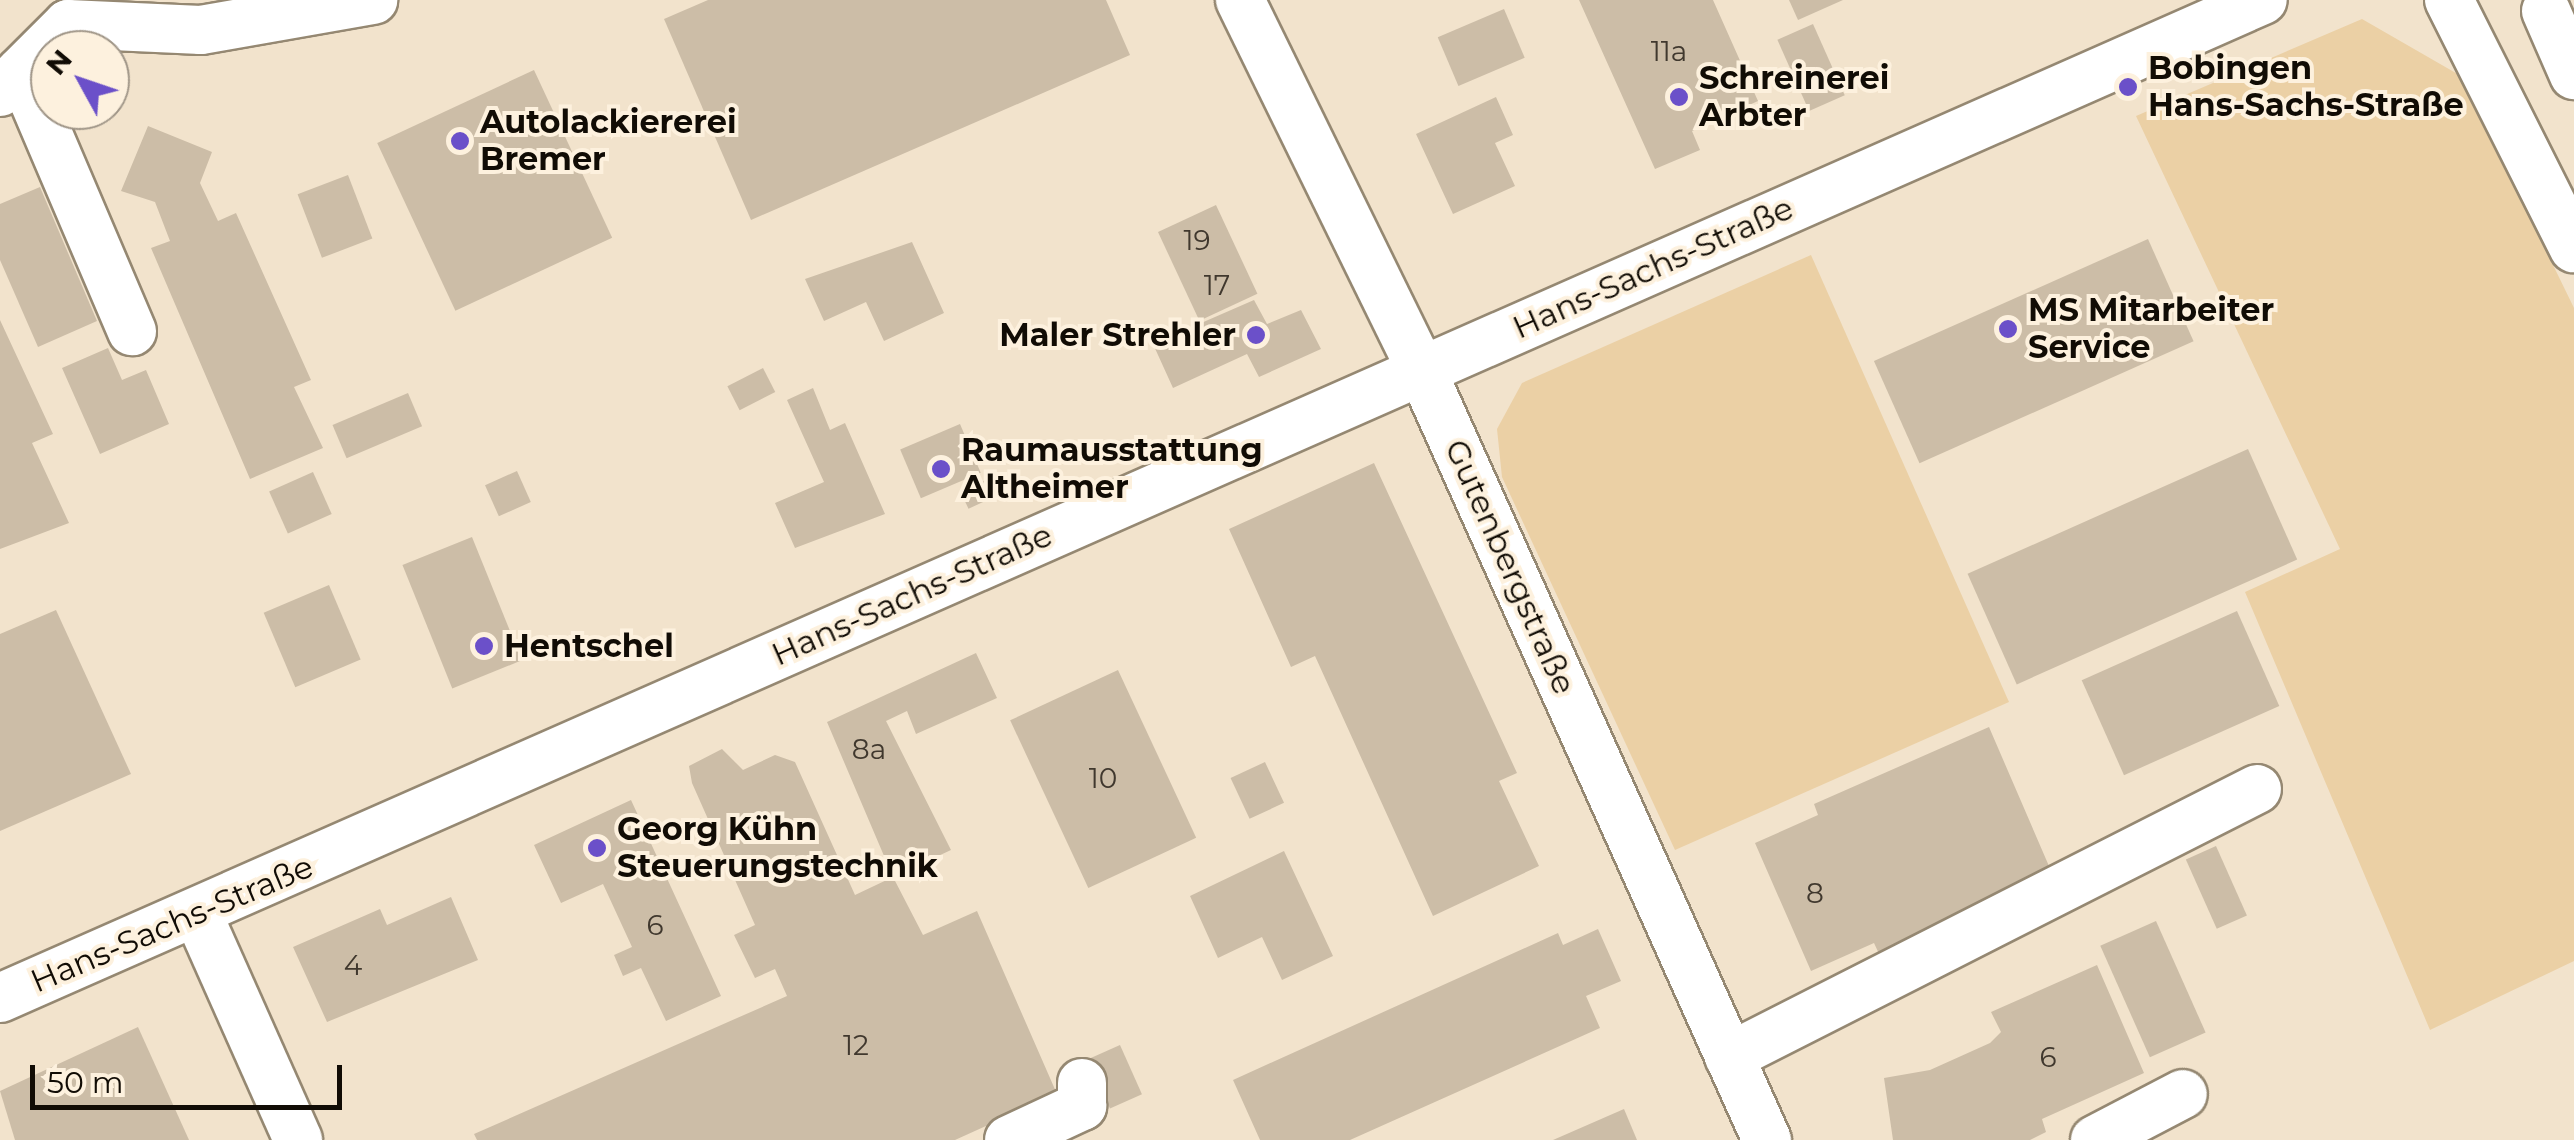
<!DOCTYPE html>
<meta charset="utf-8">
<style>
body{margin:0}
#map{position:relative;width:2574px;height:1140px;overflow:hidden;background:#f2e3cc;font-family:Montserrat,sans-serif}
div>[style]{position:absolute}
.green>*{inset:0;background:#ebd0a5}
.building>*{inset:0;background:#ccbda7;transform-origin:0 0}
.roads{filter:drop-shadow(2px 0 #958872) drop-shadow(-2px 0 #958872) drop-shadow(0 2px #958872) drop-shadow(0 -2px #958872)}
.minor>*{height:48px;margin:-24px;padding:0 24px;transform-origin:24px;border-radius:24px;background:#fff}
.dots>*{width:28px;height:28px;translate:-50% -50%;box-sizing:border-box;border:5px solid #fdf1de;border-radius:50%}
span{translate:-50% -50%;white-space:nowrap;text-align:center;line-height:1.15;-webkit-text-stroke:8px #fdf1de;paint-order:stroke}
.number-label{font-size:28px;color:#40382e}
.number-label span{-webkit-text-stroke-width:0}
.poi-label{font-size:32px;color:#110c05;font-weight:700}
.left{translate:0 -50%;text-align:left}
.right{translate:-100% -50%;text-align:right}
.street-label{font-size:32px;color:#110c05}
.north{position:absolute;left:30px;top:30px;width:100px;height:100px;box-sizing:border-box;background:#fdf1de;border:2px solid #9f9587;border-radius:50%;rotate:310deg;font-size:28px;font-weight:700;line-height:40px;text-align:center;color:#110c05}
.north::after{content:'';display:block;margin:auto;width:35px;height:45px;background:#6b50c9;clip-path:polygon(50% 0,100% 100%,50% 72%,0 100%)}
.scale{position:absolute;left:30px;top:1065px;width:312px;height:45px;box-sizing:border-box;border:5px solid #110c05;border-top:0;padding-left:12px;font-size:30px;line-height:35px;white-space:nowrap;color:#110c05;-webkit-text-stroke:8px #fdf1de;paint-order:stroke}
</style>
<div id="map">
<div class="green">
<i style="clip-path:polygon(2362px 19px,2461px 76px,2574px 308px,2574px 961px,2430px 1030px,2245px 592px,2340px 549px,2136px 116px)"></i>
<i style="clip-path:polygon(1811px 255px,2009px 702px,1675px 850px,1502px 477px,1497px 429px,1522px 383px)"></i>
</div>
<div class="building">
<i style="clip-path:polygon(708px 0,1106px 0,1130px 55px,751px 220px,664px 19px)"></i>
<i style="clip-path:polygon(1579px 0,1713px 0,1758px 101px,1692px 131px,1700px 150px,1655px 169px)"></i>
<i style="clip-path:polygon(1789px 0,1843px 0,1798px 20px)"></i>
<i style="left:1504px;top:9px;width:53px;height:72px;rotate:67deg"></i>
<i style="left:1813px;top:24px;width:78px;height:39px;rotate:66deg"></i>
<i style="left:534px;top:70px;width:185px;height:173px;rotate:65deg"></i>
<i style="clip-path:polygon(1496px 97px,1513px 135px,1495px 143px,1515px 186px,1453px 214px,1416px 134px)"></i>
<i style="clip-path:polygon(148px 126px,212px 152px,200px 183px,218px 221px,236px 213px,311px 380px,294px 387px,323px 448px,250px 479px,151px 248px,170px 241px,155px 202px,121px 191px)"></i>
<i style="left:348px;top:175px;width:68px;height:54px;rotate:69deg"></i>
<i style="clip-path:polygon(40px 187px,97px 321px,38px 347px,0 260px,0 204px)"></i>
<i style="left:1216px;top:205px;width:98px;height:64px;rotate:65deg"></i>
<i style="left:2148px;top:239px;width:112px;height:300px;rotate:66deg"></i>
<i style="clip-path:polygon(912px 242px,944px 313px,884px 341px,866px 302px,824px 321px,805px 279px)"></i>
<i style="clip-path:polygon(1254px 300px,1267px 324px,1301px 310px,1321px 349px,1259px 377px,1247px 354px,1173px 388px,1153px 344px)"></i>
<i style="clip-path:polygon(0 320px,53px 434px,32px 443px,69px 523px,0 549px)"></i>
<i style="clip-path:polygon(108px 348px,122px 380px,146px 370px,169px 424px,100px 454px,62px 368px)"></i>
<i style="left:763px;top:368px;width:27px;height:40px;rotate:63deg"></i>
<i style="clip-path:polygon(813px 388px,830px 430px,845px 423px,885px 514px,795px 548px,775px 503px,824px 482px,787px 400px)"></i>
<i style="left:408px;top:393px;width:36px;height:82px;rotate:67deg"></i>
<i style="left:960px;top:424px;width:53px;height:65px;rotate:67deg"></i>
<i style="left:2248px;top:449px;width:121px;height:307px;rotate:66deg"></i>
<i style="clip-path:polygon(1374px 463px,1517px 773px,1499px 781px,1539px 866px,1433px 916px,1315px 656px,1291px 667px,1229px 529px)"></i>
<i style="left:517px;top:471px;width:34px;height:35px;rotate:66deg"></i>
<i style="left:313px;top:472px;width:46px;height:48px;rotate:66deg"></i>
<i style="left:994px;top:476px;width:19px;height:37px;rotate:65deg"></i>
<i style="left:472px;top:537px;width:133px;height:75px;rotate:68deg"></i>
<i style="left:329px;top:585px;width:81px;height:71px;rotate:67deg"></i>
<i style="clip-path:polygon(56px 610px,131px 774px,0 831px,0 634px)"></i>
<i style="left:2237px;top:611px;width:104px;height:170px;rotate:66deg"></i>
<i style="clip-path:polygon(976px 653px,997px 698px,916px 734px,907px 711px,886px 721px,951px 850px,893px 877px,827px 722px)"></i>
<i style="left:1118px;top:670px;width:185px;height:119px;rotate:65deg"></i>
<i style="clip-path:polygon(1989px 727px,2055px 880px,1880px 956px,1874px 943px,1811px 971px,1755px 843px,1818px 815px,1814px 804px)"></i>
<i style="clip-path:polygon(722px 749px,743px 770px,775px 755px,795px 762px,855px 895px,893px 877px,923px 935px,977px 911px,1057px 1094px,955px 1140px,477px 1140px,474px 1134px,787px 996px,775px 969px,755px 978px,734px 935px,755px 925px,692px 783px,689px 766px)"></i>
<i style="left:1265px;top:762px;width:45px;height:38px;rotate:65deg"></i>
<i style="clip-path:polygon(631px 800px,721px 996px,666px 1021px,641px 968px,623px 976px,614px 955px,632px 947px,603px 884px,561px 903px,534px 845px)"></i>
<i style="left:2216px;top:846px;width:76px;height:33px;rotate:66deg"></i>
<i style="clip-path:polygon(1284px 851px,1333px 956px,1282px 980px,1262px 937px,1218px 958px,1190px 896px)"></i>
<i style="clip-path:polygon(451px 897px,478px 960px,327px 1022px,293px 947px,380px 909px,387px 925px)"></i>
<i style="left:2156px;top:921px;width:122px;height:61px;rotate:66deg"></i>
<i style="clip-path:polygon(1598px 929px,1621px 981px,1586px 996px,1600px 1028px,1350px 1140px,1260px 1140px,1233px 1080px,1558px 933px,1563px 945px)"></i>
<i style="clip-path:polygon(2097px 965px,2144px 1073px,2042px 1119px,2046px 1132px,2030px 1140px,1893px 1140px,1884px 1078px,1930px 1070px,1990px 1043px,2001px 1032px,1991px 1012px)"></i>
<i style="clip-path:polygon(138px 1027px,189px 1140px,15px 1140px,0 1091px)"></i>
<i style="left:1120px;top:1045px;width:54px;height:35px;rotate:66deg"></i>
<i style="clip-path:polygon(1624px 1109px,1637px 1140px,1553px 1140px)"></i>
</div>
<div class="roads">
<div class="minor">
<i style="left:1240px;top:0;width:413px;rotate:63.9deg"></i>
<i style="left:1422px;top:371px;width:843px;rotate:65.84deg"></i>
<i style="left:2449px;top:0;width:278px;rotate:63.3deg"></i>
<i style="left:2546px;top:11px;width:70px;rotate:66.4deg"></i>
<i style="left:21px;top:71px;width:283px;rotate:66.9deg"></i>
<i style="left:0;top:92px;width:96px;rotate:-45deg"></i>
<i style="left:68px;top:24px;width:133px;rotate:2.6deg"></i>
<i style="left:201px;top:30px;width:175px;rotate:-9.9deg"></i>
<i style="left:198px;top:915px;width:246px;rotate:66deg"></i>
<i style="left:0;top:998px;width:2473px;rotate:-23.8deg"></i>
<i style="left:1729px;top:1057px;width:592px;rotate:-26.91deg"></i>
<i style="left:1009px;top:1140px;width:81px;rotate:-25deg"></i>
<i style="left:1082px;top:1106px;width:23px;rotate:-90deg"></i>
<i style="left:2095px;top:1140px;width:99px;rotate:-27.6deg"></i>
</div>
</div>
<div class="dots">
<i style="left:2128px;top:87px;background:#6b50c9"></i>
<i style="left:1679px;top:97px;background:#6b50c9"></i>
<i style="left:460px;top:141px;background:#6b50c9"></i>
<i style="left:2008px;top:329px;background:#6b50c9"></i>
<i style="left:1256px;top:335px;background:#6b50c9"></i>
<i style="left:941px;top:469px;background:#6b50c9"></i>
<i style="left:484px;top:646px;background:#6b50c9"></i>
<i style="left:597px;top:848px;background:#6b50c9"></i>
</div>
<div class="number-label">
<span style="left:1669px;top:51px">11a</span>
<span style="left:1197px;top:240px">19</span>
<span style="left:1217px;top:285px">17</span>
<span style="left:869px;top:749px">8a</span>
<span style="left:1103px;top:778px">10</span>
<span style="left:1815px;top:893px">8</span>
<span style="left:655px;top:925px">6</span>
<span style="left:353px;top:965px">4</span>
<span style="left:856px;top:1045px">12</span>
<span style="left:2048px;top:1057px">6</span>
</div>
<div class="poi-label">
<span class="left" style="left:2148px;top:87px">Bobingen<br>Hans-Sachs-Straße</span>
<span class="left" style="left:1699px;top:97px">Schreinerei<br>Arbter</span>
<span class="left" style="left:480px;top:141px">Autolackiererei<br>Bremer</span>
<span class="left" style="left:2028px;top:329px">MS Mitarbeiter<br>Service</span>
<span class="right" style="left:1236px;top:335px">Maler Strehler</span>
<span class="left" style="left:961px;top:469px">Raumausstattung<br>Altheimer</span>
<span class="left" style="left:504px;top:646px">Hentschel</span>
<span class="left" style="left:617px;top:848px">Georg Kühn<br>Steuerungstechnik</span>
</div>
<div class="street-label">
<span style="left:1653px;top:268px;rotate:-24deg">Hans-Sachs-Straße</span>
<span style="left:1510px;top:567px;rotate:66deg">Gutenbergstraße</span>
<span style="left:912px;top:595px;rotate:-24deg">Hans-Sachs-Straße</span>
<span style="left:172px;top:924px;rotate:-23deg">Hans-Sachs-Straße</span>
</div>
<div class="north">N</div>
<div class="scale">50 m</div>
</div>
